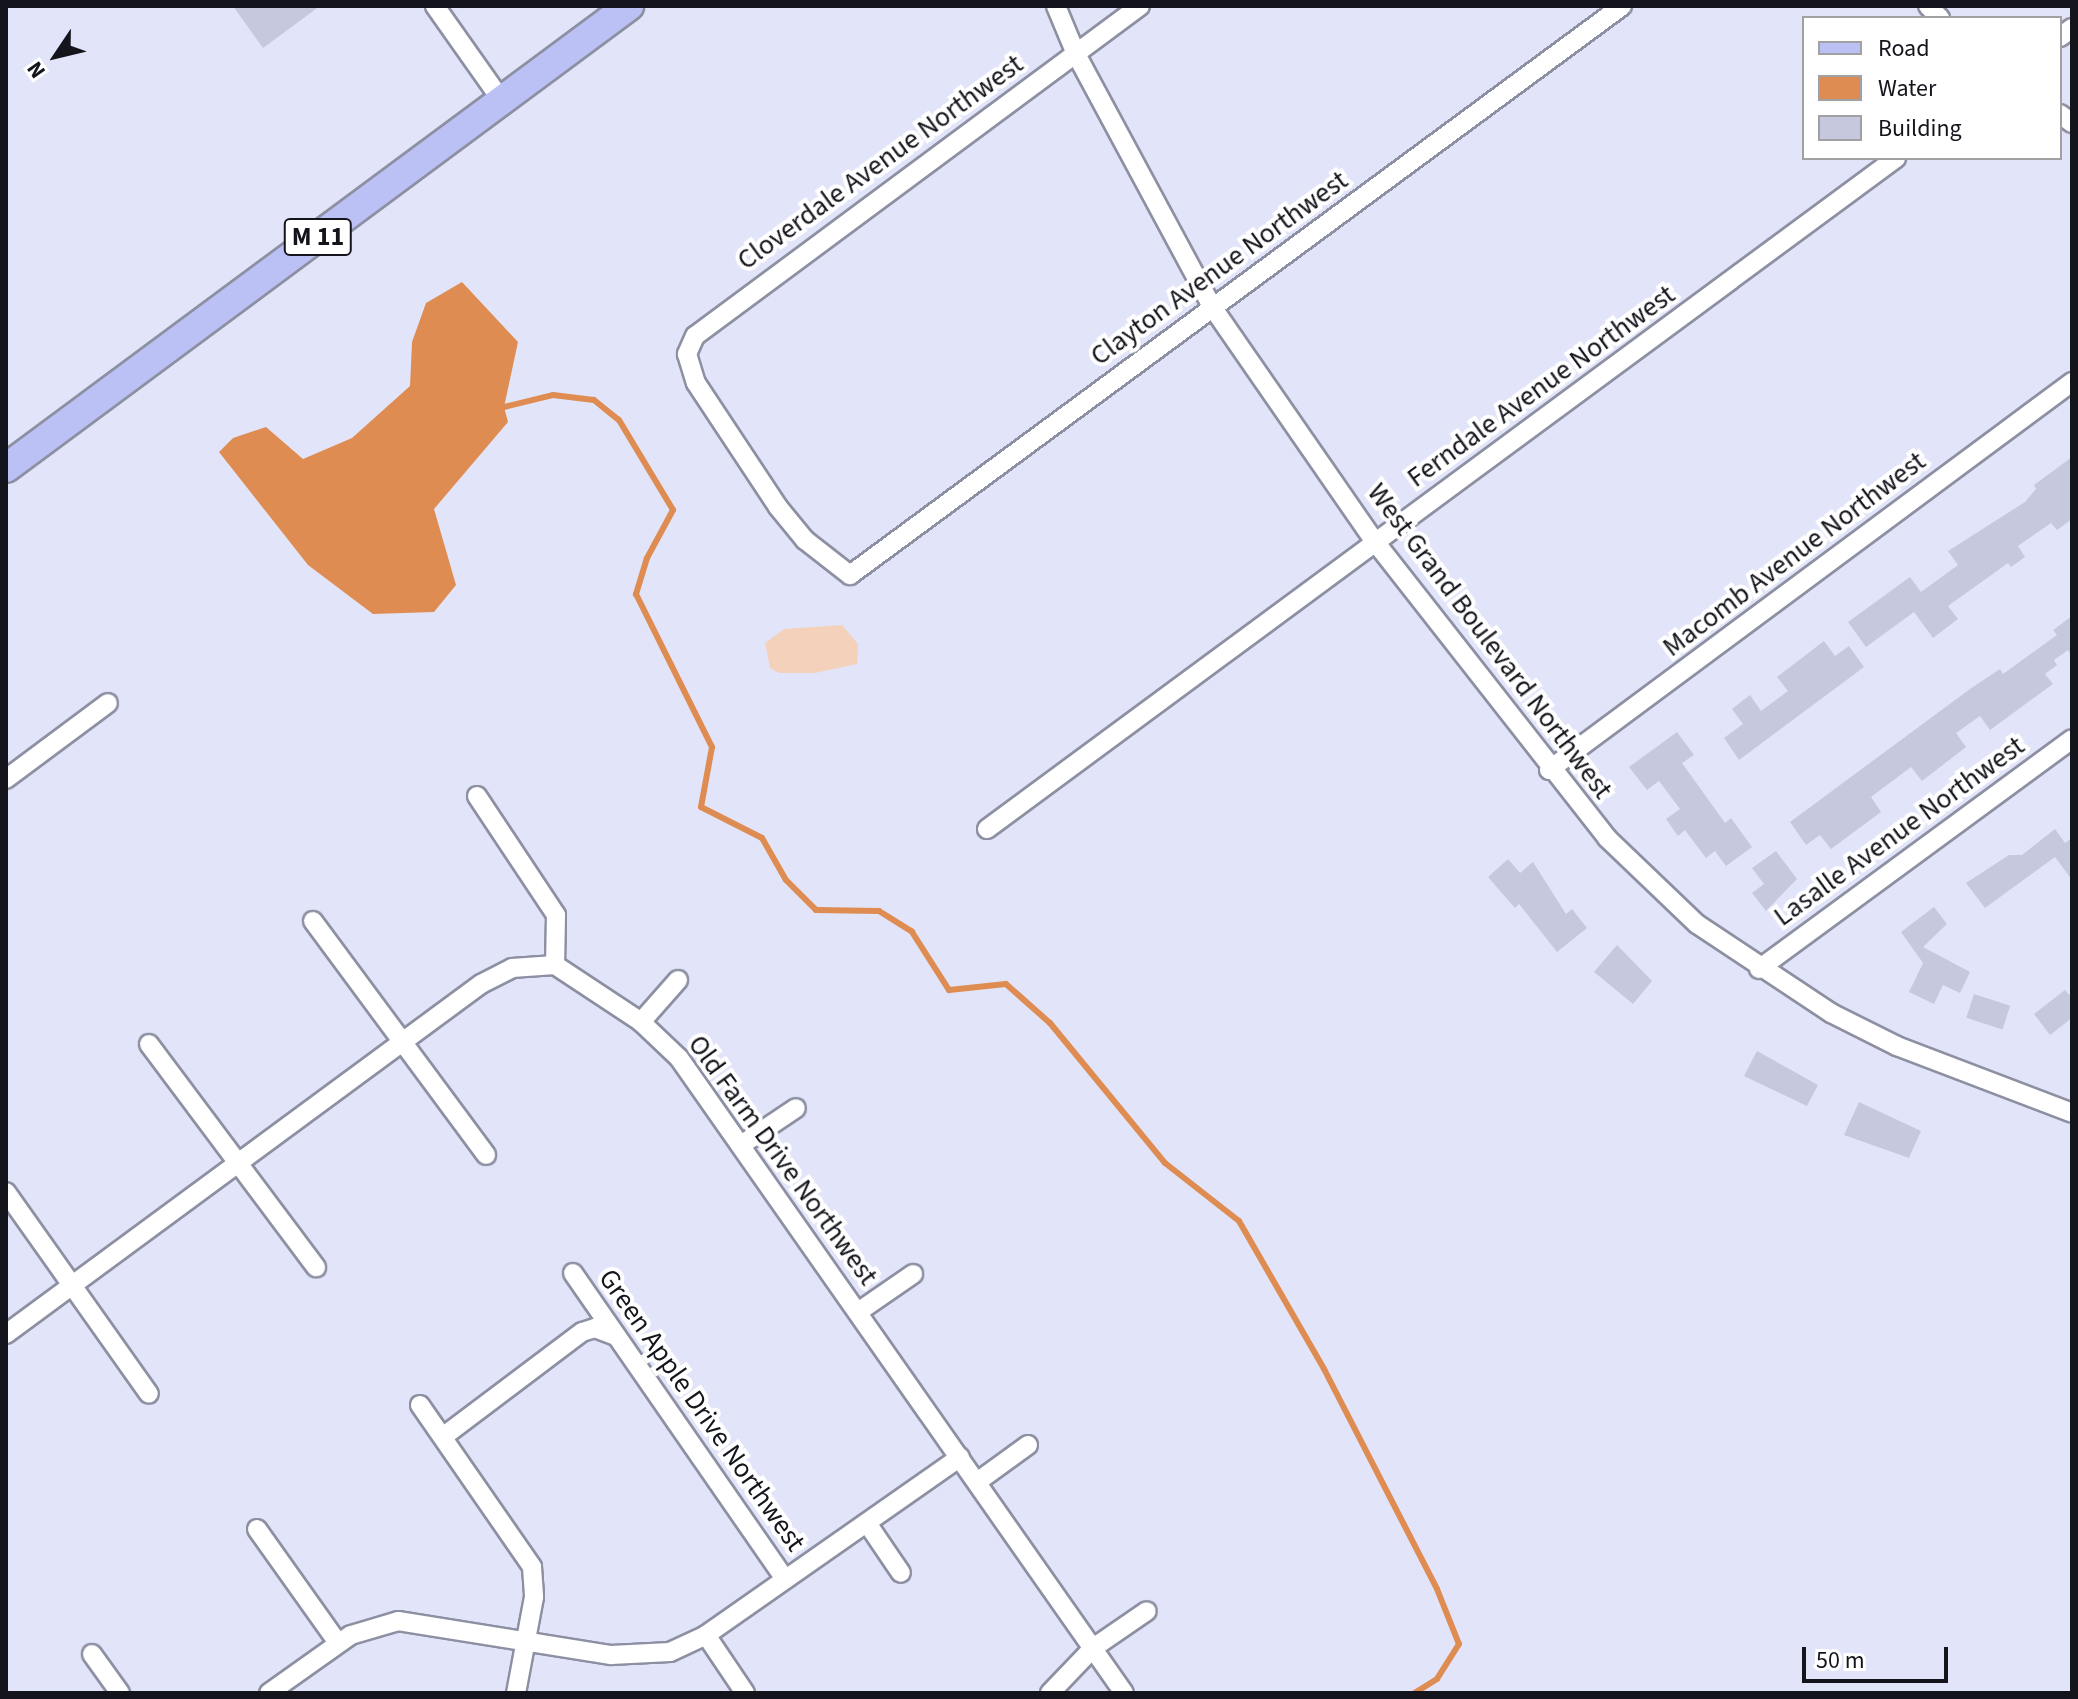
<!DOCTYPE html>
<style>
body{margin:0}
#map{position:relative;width:2078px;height:1699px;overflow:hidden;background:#e2e5f9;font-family:"Source Sans 3",sans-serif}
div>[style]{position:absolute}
.green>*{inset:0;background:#f4d1bb}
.water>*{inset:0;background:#de8c52}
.stream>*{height:6px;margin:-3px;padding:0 3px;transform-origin:3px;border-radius:3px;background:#de8c52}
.building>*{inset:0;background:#c6c9dd;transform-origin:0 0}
.roads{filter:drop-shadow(2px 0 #8d90a2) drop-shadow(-2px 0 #8d90a2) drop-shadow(0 2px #8d90a2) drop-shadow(0 -2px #8d90a2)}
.minor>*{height:18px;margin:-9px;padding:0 9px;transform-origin:9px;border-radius:9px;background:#fff}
.primary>*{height:28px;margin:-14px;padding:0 14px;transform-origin:14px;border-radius:14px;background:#bcc1f5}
span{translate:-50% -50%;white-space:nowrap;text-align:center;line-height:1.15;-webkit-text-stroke:8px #fff;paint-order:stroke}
.shield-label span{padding:2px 6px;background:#fff;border:2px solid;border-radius:6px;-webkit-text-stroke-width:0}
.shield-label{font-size:26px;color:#14151c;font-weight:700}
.street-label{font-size:28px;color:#14151c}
.frame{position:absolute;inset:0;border:8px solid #14151c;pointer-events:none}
.legend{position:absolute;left:1802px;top:16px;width:260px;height:144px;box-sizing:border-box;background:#fff;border:2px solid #a1a1a4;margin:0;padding:10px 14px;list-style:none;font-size:24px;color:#14151c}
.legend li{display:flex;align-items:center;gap:16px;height:40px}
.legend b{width:40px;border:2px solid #a1a1a4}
.north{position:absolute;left:16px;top:16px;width:80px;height:80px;-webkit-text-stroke:6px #fff;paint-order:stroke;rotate:235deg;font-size:22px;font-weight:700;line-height:32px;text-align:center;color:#14151c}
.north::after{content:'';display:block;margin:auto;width:28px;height:36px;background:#14151c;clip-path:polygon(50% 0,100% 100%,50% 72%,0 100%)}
.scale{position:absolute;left:1802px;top:1647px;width:146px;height:36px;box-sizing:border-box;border:4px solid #14151c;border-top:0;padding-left:10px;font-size:24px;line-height:28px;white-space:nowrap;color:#14151c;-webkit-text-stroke:6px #fff;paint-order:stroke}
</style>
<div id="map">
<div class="green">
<i style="clip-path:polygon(842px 625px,858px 644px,857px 664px,815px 673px,779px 673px,770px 668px,765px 643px,784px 629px)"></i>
</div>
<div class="water">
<i style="clip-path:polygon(462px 282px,518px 342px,504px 407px,508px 422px,434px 509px,456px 585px,434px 612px,373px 614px,308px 565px,219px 452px,233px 438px,266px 427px,303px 459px,352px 438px,410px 386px,412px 342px,426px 303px)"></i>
</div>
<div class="stream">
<i style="left:504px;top:407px;width:50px;rotate:-13.8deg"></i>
<i style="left:553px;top:395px;width:41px;rotate:7deg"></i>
<i style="left:594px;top:400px;width:32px;rotate:39deg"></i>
<i style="left:619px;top:420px;width:105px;rotate:59deg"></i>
<i style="left:673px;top:510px;width:55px;rotate:118.4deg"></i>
<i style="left:647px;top:558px;width:38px;rotate:107deg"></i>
<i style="left:636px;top:594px;width:171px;rotate:63.6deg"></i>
<i style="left:712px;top:747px;width:61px;rotate:100.4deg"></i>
<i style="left:701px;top:807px;width:68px;rotate:26.9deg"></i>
<i style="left:762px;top:838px;width:48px;rotate:60.3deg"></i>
<i style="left:786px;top:880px;width:42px;rotate:45deg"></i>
<i style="left:816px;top:910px;width:63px;rotate:0.9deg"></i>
<i style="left:879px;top:911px;width:39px;rotate:32deg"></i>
<i style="left:912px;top:932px;width:69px;rotate:57.5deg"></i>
<i style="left:949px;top:990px;width:57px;rotate:-6deg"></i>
<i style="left:1006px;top:984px;width:59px;rotate:41.6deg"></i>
<i style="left:1050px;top:1023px;width:181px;rotate:50.6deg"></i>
<i style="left:1165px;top:1163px;width:94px;rotate:38.1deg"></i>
<i style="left:1239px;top:1221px;width:171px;rotate:60.1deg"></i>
<i style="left:1324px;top:1369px;width:247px;rotate:62.8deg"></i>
<i style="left:1437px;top:1589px;width:59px;rotate:68.2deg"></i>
<i style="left:1459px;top:1644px;width:41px;rotate:122.2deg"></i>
<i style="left:1437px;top:1679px;width:26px;rotate:148deg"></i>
</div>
<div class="building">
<i style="clip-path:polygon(233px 6px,320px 6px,263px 48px)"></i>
<i style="clip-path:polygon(2072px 457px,2072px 519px,2057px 530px,2051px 523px,2018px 546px,2025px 557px,2011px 567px,2008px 563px,1948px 606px,1958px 619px,1933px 638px,1914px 612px,1866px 647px,1848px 622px,1910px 577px,1921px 592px,1958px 565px,1948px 551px,2025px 502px,2036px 489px,2034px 485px)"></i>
<i style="clip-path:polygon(2072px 616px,2072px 656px,2068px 650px,2054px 660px,2057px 665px,2045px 674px,2053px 684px,1990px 730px,1980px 716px,1956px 733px,1966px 747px,1922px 781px,1911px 767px,1871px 797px,1881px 812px,1831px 849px,1820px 835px,1806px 845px,1790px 822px,1970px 689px,2000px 669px,2003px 674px,2057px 635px,2053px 630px)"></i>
<i style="clip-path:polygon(1824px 641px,1835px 656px,1849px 646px,1864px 667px,1739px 760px,1724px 738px,1743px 724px,1732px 709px,1750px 695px,1761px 711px,1788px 691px,1777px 677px)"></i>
<i style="clip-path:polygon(1677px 732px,1694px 755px,1682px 763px,1725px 823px,1731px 818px,1752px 847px,1726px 866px,1715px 851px,1706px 858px,1685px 830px,1678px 836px,1666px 819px,1680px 809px,1659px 781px,1647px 790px,1629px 767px)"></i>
<i style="clip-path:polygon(2055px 829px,2065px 843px,2072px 838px,2072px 880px,2055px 857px,1985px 908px,1966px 883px,2009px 855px,2022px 855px)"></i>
<i style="clip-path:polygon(1776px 851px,1797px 879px,1766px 911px,1752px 893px,1764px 884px,1752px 868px)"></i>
<i style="clip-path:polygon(1508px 859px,1520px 873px,1533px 862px,1566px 914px,1572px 909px,1587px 928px,1557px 952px,1519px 904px,1515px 908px,1488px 877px)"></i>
<i style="clip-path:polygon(1934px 907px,1947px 924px,1923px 947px,1970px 972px,1960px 993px,1943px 985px,1934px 1004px,1909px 992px,1923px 963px,1901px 932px)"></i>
<i style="clip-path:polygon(1617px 945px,1652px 981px,1633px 1004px,1594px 972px)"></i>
<i style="clip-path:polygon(2065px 990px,2072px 998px,2072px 1018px,2050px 1035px,2034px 1014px)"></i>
<i style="left:1974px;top:994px;width:38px;height:25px;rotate:18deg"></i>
<i style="clip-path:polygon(1757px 1051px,1818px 1085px,1807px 1106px,1744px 1076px)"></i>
<i style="clip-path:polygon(1859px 1102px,1921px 1131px,1909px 1158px,1844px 1135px)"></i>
</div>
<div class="roads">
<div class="minor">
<i style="left:435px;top:6px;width:116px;rotate:54.8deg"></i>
<i style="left:1056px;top:6px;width:52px;rotate:67.4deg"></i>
<i style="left:1076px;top:54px;width:289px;rotate:61.7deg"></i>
<i style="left:1213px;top:308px;width:286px;rotate:55.3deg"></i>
<i style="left:1376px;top:543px;width:375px;rotate:51.9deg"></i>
<i style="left:1607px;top:838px;width:124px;rotate:43.7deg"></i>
<i style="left:1697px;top:924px;width:161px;rotate:33.6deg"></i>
<i style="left:1831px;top:1013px;width:74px;rotate:26.6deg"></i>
<i style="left:1897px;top:1046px;width:187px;rotate:20.9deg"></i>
<i style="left:1140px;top:6px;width:554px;rotate:143.44deg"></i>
<i style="left:695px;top:336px;width:20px;rotate:114deg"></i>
<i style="left:687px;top:354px;width:30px;rotate:73deg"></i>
<i style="left:696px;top:383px;width:149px;rotate:56.5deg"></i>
<i style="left:778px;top:507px;width:43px;rotate:50.7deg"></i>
<i style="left:805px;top:540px;width:57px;rotate:37.9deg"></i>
<i style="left:850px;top:575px;width:959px;rotate:-36.39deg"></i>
<i style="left:1928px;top:6px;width:17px;rotate:45deg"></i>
<i style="left:2060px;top:37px;width:15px;rotate:-37deg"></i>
<i style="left:2060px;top:114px;width:15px;rotate:37deg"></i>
<i style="left:1549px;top:770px;width:651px;rotate:-36.57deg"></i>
<i style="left:6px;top:779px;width:127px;rotate:-36.7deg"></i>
<i style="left:477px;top:796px;width:143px;rotate:56.4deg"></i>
<i style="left:556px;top:915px;width:50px;rotate:91.1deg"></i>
<i style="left:987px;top:829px;width:1130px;rotate:-36.43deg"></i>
<i style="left:313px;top:921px;width:291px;rotate:53.5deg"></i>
<i style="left:1759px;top:969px;width:388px;rotate:-36.3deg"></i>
<i style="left:641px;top:1022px;width:56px;rotate:-48.6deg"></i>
<i style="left:149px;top:1044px;width:279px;rotate:53.2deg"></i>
<i style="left:741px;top:1145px;width:66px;rotate:-33.9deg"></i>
<i style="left:6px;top:1192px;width:247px;rotate:54.7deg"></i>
<i style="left:573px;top:1273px;width:372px;rotate:55.3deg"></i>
<i style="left:858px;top:1312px;width:67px;rotate:-34.6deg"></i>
<i style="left:6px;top:1334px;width:590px;rotate:-36.38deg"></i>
<i style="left:481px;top:984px;width:35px;rotate:-27deg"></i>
<i style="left:512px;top:968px;width:43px;rotate:-4deg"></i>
<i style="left:555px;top:965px;width:103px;rotate:33.5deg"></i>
<i style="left:641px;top:1022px;width:52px;rotate:43.5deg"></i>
<i style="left:679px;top:1058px;width:775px;rotate:54.98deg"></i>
<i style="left:420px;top:1405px;width:197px;rotate:55.3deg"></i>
<i style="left:532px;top:1567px;width:30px;rotate:86deg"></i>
<i style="left:534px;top:1597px;width:98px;rotate:100.6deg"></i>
<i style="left:444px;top:1436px;width:173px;rotate:-37deg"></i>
<i style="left:582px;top:1332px;width:14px;rotate:-17deg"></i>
<i style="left:595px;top:1328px;width:22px;rotate:21deg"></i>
<i style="left:977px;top:1482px;width:63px;rotate:-36deg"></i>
<i style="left:867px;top:1523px;width:60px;rotate:55.8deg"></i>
<i style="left:257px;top:1529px;width:140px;rotate:54.6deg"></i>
<i style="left:706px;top:1635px;width:70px;rotate:56.1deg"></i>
<i style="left:92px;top:1654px;width:48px;rotate:54.3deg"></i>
<i style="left:269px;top:1693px;width:100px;rotate:-35.3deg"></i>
<i style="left:351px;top:1635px;width:49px;rotate:-16.6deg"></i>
<i style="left:398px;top:1621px;width:216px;rotate:9.1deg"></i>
<i style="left:611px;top:1655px;width:59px;rotate:-2.9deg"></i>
<i style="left:670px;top:1652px;width:40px;rotate:-25deg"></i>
<i style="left:706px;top:1635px;width:310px;rotate:-35deg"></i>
<i style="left:1050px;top:1693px;width:62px;rotate:-46.3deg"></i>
<i style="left:1093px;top:1648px;width:65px;rotate:-34.4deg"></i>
</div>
<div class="primary">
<i style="left:6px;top:468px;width:776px;rotate:-36.56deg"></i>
</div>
</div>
<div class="shield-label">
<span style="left:318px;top:237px">M 11</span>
</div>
<div class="street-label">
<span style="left:880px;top:162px;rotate:-36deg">Cloverdale Avenue Northwest</span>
<span style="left:1219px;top:268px;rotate:-36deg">Clayton Avenue Northwest</span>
<span style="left:1541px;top:386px;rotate:-36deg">Ferndale Avenue Northwest</span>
<span style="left:1794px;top:554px;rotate:-37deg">Macomb Avenue Northwest</span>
<span style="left:1490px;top:641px;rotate:53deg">West Grand Boulevard Northwest</span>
<span style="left:1899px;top:831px;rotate:-36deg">Lasalle Avenue Northwest</span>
<span style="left:783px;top:1160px;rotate:54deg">Old Farm Drive Northwest</span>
<span style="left:702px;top:1410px;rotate:55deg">Green Apple Drive Northwest</span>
</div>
<div class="frame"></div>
<ul class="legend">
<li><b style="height:10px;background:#bcc1f5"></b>Road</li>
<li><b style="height:22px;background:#de8c52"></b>Water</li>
<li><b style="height:22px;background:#c6c9dd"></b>Building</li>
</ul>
<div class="north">N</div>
<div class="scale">50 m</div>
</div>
